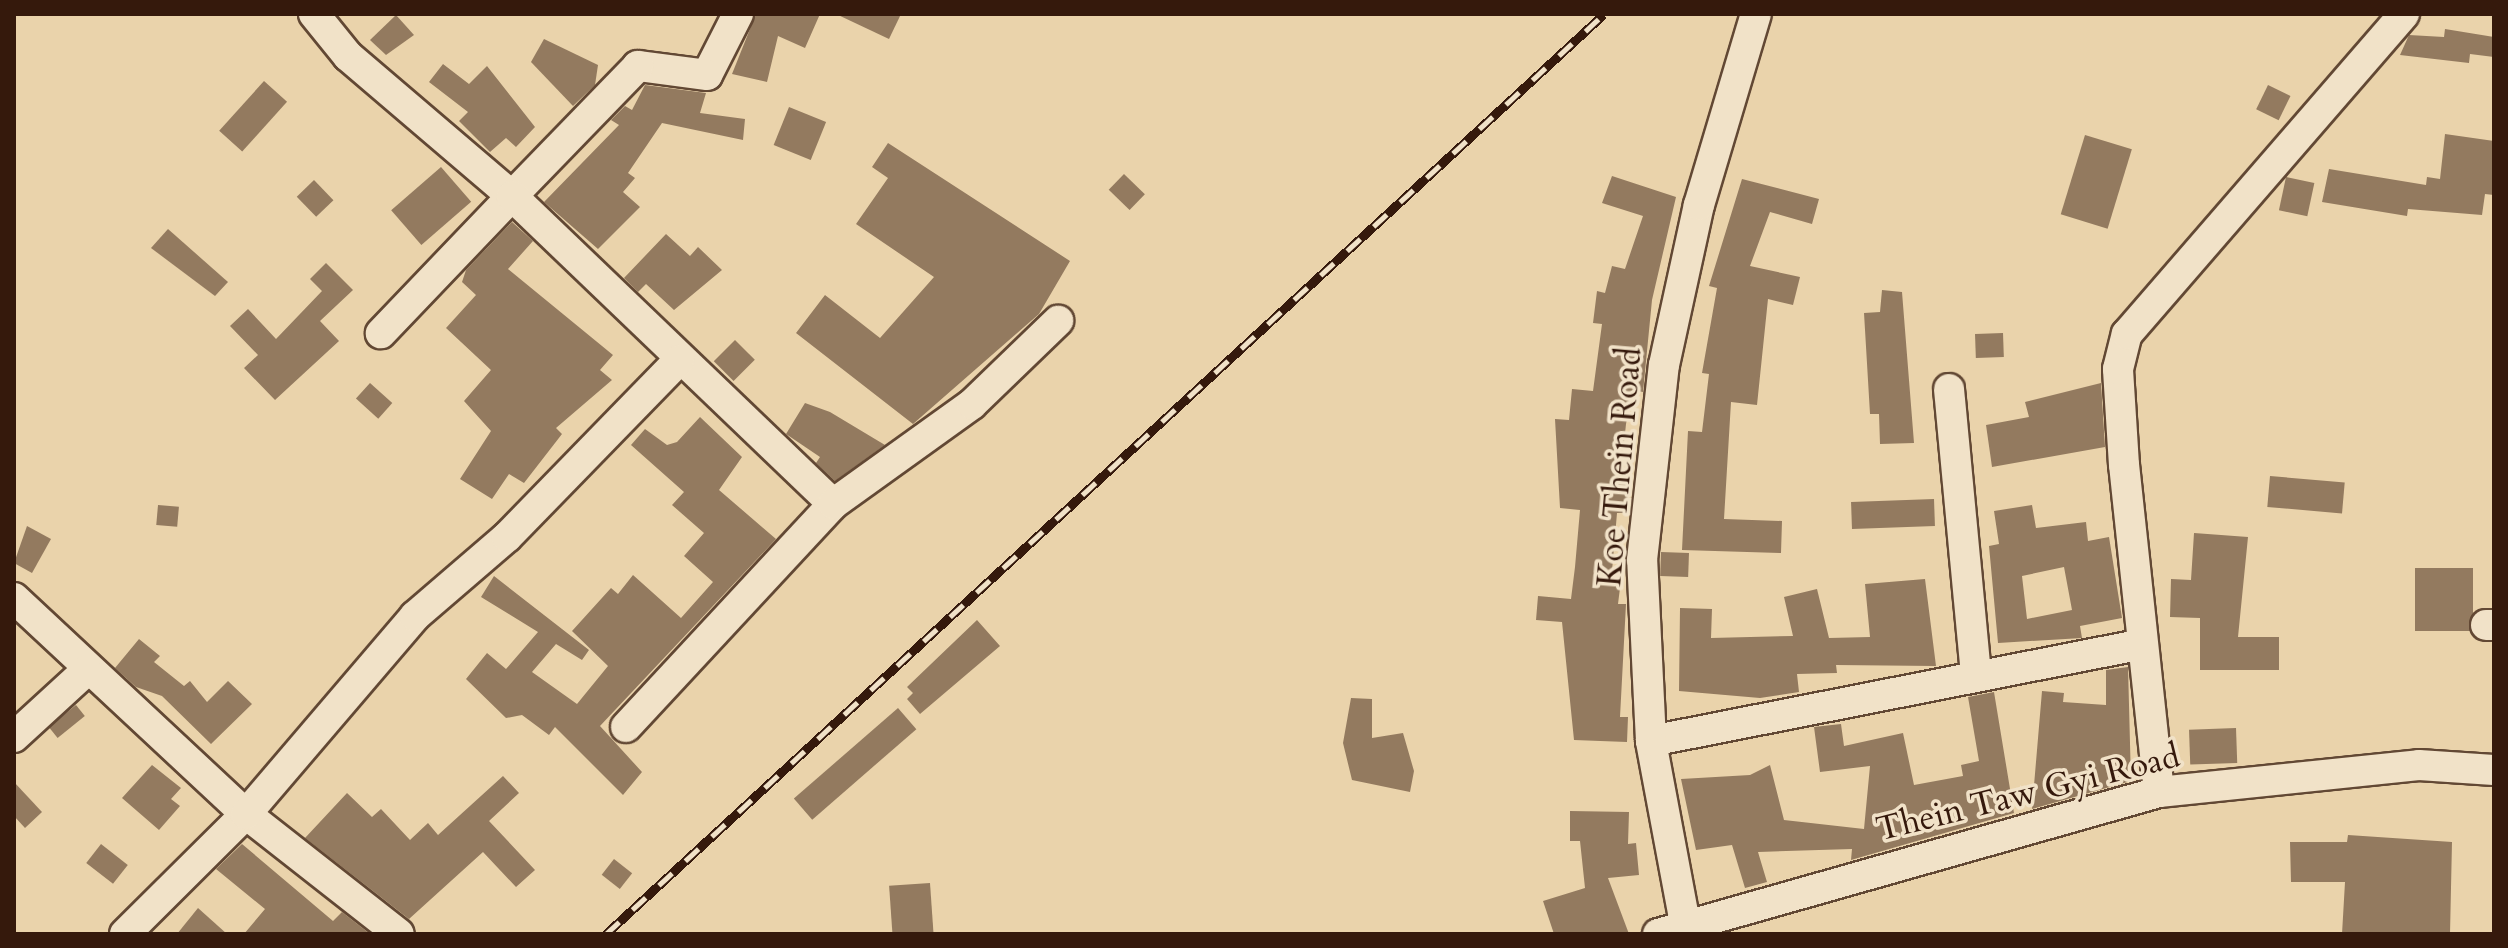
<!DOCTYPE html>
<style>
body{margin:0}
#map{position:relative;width:2508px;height:948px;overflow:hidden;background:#ead3ab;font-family:Cardo,serif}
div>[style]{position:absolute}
.building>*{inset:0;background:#937a5f;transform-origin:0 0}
.roads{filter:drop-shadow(2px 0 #624834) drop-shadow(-2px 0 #624834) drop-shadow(0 2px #624834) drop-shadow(0 -2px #624834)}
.minor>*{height:30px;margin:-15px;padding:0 15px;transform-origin:15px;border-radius:15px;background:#f1e2c8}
.rail>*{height:9px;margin-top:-4.5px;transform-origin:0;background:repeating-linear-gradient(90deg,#f1e2c8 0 18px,#35190c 0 36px);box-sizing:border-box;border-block:2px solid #35190c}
span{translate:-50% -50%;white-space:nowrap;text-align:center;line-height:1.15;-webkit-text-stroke:7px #f1e2c8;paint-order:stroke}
.street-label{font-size:34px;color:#35190c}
.frame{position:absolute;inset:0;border:16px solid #35190c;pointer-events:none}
</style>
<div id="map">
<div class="building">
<i style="clip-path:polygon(756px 14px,820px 14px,805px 48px,778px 36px,767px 82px,732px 74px)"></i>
<i style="clip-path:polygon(836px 14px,901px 14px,889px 39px)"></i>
<i style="clip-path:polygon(396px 15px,414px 35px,386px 55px,370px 40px)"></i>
<i style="clip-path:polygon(2445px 29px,2494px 37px,2494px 57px,2470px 54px,2469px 63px,2400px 55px,2409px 35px,2444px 37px)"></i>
<i style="clip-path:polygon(544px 39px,598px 65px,595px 85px,573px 106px,531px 62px)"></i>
<i style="clip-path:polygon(443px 64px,469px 84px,487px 66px,535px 127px,516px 147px,506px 138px,490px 152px,459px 121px,468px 112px,429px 82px)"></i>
<i style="left:264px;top:81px;width:31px;height:67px;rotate:42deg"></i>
<i style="clip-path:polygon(645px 85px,706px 93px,700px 113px,745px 119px,743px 140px,662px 123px,628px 173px,635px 178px,623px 192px,640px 207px,598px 249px,544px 202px,619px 125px,611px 120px,625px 106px,632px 110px)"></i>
<i style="left:2268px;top:85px;width:25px;height:27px;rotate:26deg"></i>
<i style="left:789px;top:107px;width:40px;height:41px;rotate:22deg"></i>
<i style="clip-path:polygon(2445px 134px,2494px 141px,2494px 195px,2485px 194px,2482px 215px,2408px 209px,2407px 216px,2322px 202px,2329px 169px,2426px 185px,2427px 177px,2440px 179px)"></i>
<i style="left:2085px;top:135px;width:49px;height:83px;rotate:17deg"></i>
<i style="clip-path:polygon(888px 143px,1070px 261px,1039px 314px,913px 424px,796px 333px,825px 295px,880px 338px,934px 277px,856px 224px,888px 178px,872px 167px)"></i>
<i style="left:441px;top:167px;width:46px;height:66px;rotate:49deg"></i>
<i style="left:1124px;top:174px;width:29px;height:22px;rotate:44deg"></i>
<i style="clip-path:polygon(1612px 176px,1676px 197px,1652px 300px,1643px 392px,1633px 390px,1626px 424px,1620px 482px,1629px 483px,1626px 513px,1617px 513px,1612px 571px,1622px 572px,1618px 604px,1626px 604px,1620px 717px,1628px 717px,1627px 742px,1574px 740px,1562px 622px,1536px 620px,1538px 596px,1571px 599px,1575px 567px,1580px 510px,1560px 508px,1555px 419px,1569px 420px,1572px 389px,1593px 391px,1602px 324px,1593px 323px,1597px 291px,1605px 293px,1612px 266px,1625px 269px,1643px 216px,1602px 203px)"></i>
<i style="left:2286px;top:177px;width:29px;height:34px;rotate:12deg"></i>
<i style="clip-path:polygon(1742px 179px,1819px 199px,1812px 224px,1770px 212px,1750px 266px,1800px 277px,1793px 305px,1768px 299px,1757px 405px,1731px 402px,1724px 519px,1782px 521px,1781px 553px,1682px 550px,1688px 431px,1702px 432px,1709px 374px,1702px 373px,1717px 288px,1709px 286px)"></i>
<i style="left:314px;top:180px;width:28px;height:24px;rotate:46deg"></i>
<i style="clip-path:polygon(512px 222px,533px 241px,508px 269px,613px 355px,600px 370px,612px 380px,556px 428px,562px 434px,524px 483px,509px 474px,492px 499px,460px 479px,491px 431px,464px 401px,491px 370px,446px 328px,476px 295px,462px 282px,466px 270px)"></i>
<i style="clip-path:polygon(168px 229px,228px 282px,215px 296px,151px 248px)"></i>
<i style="clip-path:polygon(666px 234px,690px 256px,698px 247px,722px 270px,674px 310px,646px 284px,638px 292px,624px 278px)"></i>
<i style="clip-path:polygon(326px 263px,353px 290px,320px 321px,339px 341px,275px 400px,244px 368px,258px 355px,230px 326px,248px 309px,276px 339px,322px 291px,310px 279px)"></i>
<i style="clip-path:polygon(1882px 290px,1902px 292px,1914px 443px,1880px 444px,1879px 414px,1870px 414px,1864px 313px,1880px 312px)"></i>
<i style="left:2003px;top:333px;width:24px;height:28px;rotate:88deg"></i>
<i style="left:735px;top:340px;width:28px;height:30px;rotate:45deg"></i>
<i style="left:370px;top:383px;width:30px;height:21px;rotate:42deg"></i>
<i style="clip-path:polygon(2101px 383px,2105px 447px,1992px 467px,1986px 425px,2029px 417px,2025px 402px)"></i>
<i style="clip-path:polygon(805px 403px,830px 412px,885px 445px,835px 481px,816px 463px,820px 457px,786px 434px)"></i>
<i style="clip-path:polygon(700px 417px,742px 457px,719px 490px,776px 539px,600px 726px,642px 772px,623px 795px,555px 727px,549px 735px,522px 715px,506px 718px,466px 679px,487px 653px,506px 669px,538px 632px,481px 597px,494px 576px,589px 650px,582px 660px,556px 644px,532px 672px,577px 704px,608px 666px,572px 631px,611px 588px,618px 594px,633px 575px,681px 618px,713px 582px,684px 556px,704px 533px,672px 505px,684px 492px,631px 445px,645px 429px,667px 445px,677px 442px)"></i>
<i style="left:2270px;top:476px;width:75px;height:31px;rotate:5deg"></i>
<i style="left:1934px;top:499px;width:27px;height:83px;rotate:88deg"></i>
<i style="left:158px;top:505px;width:21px;height:20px;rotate:5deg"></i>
<i style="clip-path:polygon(evenodd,2032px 505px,2036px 528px,2086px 522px,2088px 541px,2109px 537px,2122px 618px,2080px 626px,2082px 638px,1998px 643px,1989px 546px,1999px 544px,1994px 511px,2032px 505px,2064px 567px,2072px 610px,2027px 619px,2022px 576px,2064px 567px)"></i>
<i style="clip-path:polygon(27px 526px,51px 539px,32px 573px,14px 563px)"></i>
<i style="clip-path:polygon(2194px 533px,2248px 537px,2238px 637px,2279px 637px,2279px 670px,2200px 670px,2200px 618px,2170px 617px,2171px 579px,2191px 580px)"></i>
<i style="left:1661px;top:552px;width:28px;height:24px;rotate:2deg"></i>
<i style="left:2415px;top:568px;width:58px;height:63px"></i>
<i style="clip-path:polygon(1925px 579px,1936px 666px,1836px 665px,1837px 673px,1797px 674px,1799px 692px,1760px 698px,1679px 691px,1680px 608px,1712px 609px,1711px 638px,1793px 636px,1784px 597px,1817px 589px,1829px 638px,1870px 637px,1865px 584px)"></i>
<i style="clip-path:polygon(977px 620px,1000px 646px,920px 714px,907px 699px,913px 693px,907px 687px)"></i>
<i style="clip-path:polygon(139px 639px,160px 656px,154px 662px,184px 686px,190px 681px,207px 702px,228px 681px,252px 704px,211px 744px,162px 696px,136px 687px,115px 668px)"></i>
<i style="clip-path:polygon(2128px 667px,2131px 781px,2032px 809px,2042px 691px,2064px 693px,2063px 702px,2106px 705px,2106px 670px)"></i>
<i style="clip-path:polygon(1994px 692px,2014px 813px,1851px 860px,1852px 849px,1758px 852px,1767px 882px,1745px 888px,1732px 845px,1696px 850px,1681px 779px,1750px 775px,1770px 765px,1784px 820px,1864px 829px,1870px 766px,1820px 772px,1814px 727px,1841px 724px,1844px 746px,1903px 733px,1914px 785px,1963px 776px,1961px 765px,1979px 761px,1968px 697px)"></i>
<i style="clip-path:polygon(1351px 698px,1372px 699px,1372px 738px,1403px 733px,1414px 771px,1410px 792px,1352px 780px,1343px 743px)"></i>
<i style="left:76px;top:705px;width:14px;height:35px;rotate:51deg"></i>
<i style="left:898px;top:708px;width:28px;height:138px;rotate:49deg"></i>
<i style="left:2236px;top:728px;width:35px;height:47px;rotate:88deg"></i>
<i style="clip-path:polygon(152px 765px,181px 788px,171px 799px,180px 806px,159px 830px,122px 798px)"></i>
<i style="clip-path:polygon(503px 776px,519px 793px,489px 821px,535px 870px,516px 887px,483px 852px,409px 919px,305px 838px,347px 793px,372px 817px,381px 809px,410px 840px,428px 823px,438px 835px)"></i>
<i style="clip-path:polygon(14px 782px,42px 812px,25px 828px,14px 816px)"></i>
<i style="clip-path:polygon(1570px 811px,1629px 812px,1628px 844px,1636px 843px,1639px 875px,1608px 878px,1629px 934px,1554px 934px,1543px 901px,1585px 888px,1580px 841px,1570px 841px)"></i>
<i style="clip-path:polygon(2348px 835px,2452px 842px,2450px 934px,2342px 934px,2345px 882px,2291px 882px,2290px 842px,2347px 842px)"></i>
<i style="left:101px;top:844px;width:34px;height:24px;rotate:38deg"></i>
<i style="clip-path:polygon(242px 844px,333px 921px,342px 912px,370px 934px,244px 934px,265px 909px,216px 869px)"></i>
<i style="left:614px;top:859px;width:23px;height:20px;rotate:38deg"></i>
<i style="left:930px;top:883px;width:51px;height:41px;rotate:86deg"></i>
<i style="clip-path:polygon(198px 908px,227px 934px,177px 934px)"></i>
</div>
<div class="roads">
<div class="minor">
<i style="left:314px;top:14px;width:54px;rotate:51deg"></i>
<i style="left:348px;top:56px;width:216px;rotate:40.5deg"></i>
<i style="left:512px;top:196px;width:190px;rotate:133.7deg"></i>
<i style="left:738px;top:14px;width:68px;rotate:116.9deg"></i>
<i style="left:707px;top:75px;width:70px;rotate:-172.6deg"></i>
<i style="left:638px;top:66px;width:181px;rotate:134.1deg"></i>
<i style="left:512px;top:196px;width:445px;rotate:43.8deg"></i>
<i style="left:1949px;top:389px;width:288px;rotate:84.6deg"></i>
<i style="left:14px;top:598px;width:317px;rotate:43deg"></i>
<i style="left:246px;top:814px;width:194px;rotate:38.1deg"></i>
<i style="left:2486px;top:625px;width:8px"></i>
<i style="left:626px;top:727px;width:304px;rotate:-47.1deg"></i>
<i style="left:833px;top:504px;width:171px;rotate:-35.7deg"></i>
<i style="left:972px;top:404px;width:120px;rotate:-44deg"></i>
<i style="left:14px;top:737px;width:98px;rotate:-42.5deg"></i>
<i style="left:1651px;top:741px;width:501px;rotate:-11.15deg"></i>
<i style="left:2159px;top:792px;width:329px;rotate:-96.1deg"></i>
<i style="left:2124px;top:465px;width:96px;rotate:-93.6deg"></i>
<i style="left:2118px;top:369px;width:36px;rotate:-76deg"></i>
<i style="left:2127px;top:334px;width:423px;rotate:-49.1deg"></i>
<i style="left:125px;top:934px;width:170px;rotate:-44.8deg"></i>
<i style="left:246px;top:814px;width:260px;rotate:-49.5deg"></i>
<i style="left:415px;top:616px;width:121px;rotate:-40.7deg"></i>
<i style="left:507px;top:537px;width:247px;rotate:-45.8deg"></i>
<i style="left:1658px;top:934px;width:521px;rotate:-15.82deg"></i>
<i style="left:2159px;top:792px;width:261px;rotate:-5.9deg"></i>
<i style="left:2419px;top:765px;width:75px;rotate:3.8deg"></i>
<i style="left:1687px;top:934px;width:196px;rotate:-100.6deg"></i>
<i style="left:1651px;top:741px;width:181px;rotate:-92.8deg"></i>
<i style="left:1642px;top:560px;width:196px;rotate:-83.6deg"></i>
<i style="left:1664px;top:365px;width:164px;rotate:-77.7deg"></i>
<i style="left:1699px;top:205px;width:199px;rotate:-73.4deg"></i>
</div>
</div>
<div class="rail">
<i style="left:606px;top:934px;width:1357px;rotate:-42.67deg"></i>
</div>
<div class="street-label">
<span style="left:1620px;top:467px;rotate:-85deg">Koe Thein Road</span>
<span style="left:2028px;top:793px;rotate:-14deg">Thein Taw Gyi Road</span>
</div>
<div class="frame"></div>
</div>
